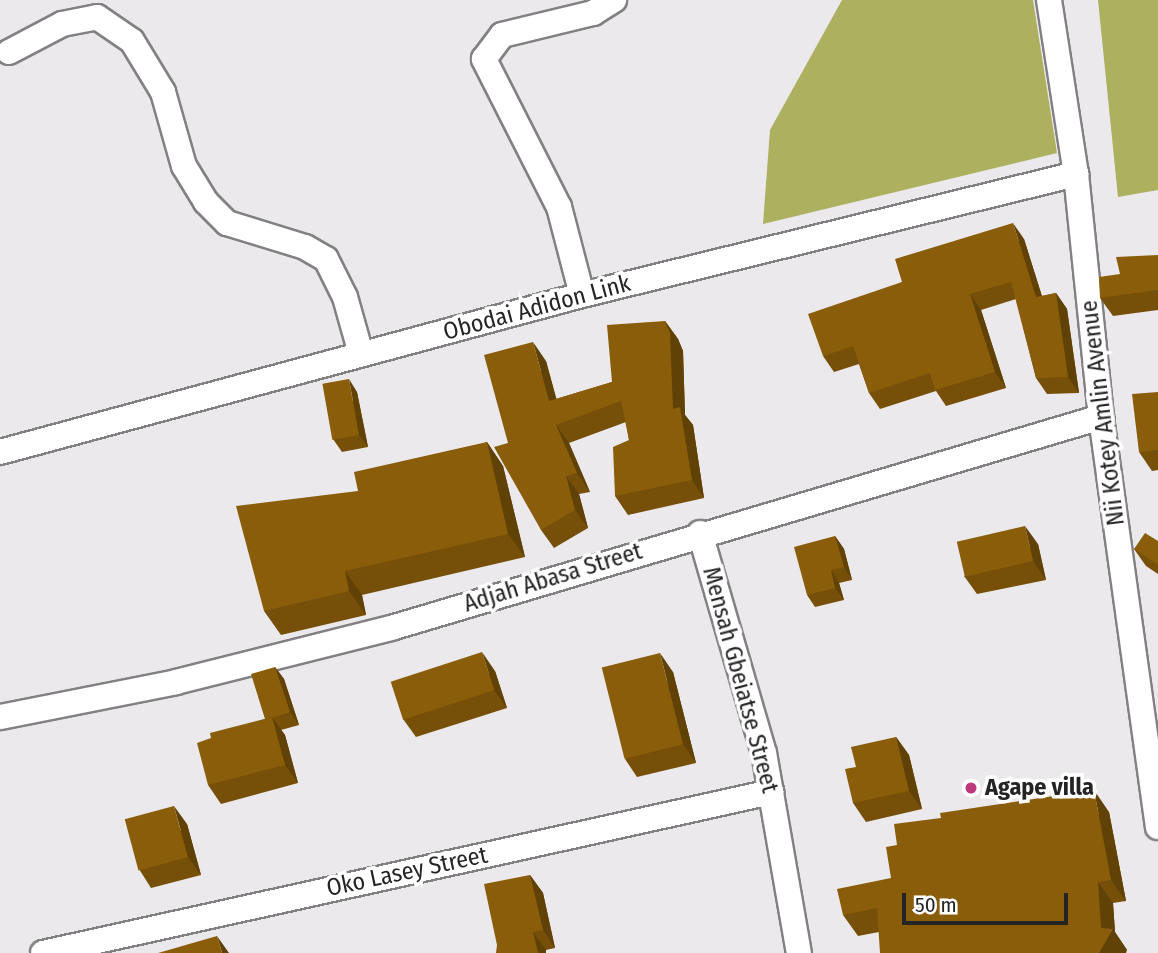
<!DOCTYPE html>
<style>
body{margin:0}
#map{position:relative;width:1158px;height:953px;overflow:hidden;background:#ece9ed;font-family:"Fira Sans Condensed",sans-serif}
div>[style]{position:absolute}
.forest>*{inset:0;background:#adb05f}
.roads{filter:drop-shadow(2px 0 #838084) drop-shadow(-2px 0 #838084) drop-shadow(0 2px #838084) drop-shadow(0 -2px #838084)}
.street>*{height:24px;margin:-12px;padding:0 12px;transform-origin:12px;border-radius:12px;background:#fff}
.wall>*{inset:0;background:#765008}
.shaded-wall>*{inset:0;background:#604106}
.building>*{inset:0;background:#895d09;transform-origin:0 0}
.dots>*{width:19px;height:19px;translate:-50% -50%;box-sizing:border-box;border:4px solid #fff;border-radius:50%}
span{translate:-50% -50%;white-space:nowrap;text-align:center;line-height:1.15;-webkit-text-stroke:7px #fff;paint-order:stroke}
.street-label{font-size:24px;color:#252425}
.poi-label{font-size:24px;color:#252425;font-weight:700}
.left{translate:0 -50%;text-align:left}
.scale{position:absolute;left:902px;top:893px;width:166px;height:32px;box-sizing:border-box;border:4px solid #252425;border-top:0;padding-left:9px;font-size:21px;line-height:24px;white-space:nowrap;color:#252425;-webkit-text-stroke:5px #fff;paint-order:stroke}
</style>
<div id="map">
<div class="forest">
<i style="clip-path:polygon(842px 0,1033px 0,1057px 153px,763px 224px,770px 130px)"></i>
<i style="clip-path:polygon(1098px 0,1158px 0,1158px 190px,1118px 197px)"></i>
</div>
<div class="roads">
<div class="street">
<i style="left:1049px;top:0;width:176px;rotate:81.2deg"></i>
<i style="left:1076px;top:174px;width:244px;rotate:84.1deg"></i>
<i style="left:1101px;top:417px;width:414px;rotate:82.1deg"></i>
<i style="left:9px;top:52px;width:60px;rotate:-27.8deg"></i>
<i style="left:62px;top:24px;width:36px;rotate:-11deg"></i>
<i style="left:97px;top:17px;width:42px;rotate:34.4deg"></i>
<i style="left:132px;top:41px;width:60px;rotate:58.7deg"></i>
<i style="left:163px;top:92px;width:77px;rotate:74.2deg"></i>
<i style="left:184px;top:166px;width:42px;rotate:58.6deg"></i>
<i style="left:206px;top:202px;width:30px;rotate:45deg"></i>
<i style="left:227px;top:223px;width:82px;rotate:17.1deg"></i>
<i style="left:305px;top:247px;width:24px;rotate:30deg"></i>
<i style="left:326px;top:259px;width:42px;rotate:63.4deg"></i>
<i style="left:345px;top:297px;width:59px;rotate:74.3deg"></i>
<i style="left:582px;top:295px;width:91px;rotate:-104.6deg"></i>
<i style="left:559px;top:207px;width:166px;rotate:-116.9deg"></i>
<i style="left:484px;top:59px;width:30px;rotate:-53deg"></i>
<i style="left:502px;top:35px;width:94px;rotate:-13.6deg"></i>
<i style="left:593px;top:13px;width:25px;rotate:-32deg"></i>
<i style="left:0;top:452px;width:603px;rotate:-15.1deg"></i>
<i style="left:582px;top:295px;width:509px;rotate:-13.76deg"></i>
<i style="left:700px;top:533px;width:229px;rotate:73.8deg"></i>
<i style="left:764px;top:753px;width:203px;rotate:80.1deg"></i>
<i style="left:0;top:717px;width:179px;rotate:-11.2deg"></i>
<i style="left:176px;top:682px;width:222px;rotate:-14.1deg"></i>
<i style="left:391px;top:628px;width:741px;rotate:-16.55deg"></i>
<i style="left:43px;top:953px;width:746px;rotate:-12.47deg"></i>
</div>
</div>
<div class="wall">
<i style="clip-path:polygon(1024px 239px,1042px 296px,1056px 293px,1067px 309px,1079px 393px,1047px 394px,1036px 378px,1016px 299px,981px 310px,1006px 388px,946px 406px,936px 391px,880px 409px,869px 393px,859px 364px,834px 372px,823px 356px,902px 282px)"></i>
<i style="clip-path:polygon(1158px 255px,1158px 310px,1113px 316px,1100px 298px,1120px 274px)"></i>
<i style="clip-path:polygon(665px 321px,678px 339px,683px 351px,685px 415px,693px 425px,704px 498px,628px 515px,615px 496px,629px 440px,626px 422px,569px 443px,590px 492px,579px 494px,588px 528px,554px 548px,541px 530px,508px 443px,546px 361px,556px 399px,612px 382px)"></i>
<i style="clip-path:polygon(357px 392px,368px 447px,342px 452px,333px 439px)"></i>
<i style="clip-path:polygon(1158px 392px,1158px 470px,1152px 471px,1139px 452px)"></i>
<i style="clip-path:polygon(487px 442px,503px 466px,525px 557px,362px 595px,366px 615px,281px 635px,264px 611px,358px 491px)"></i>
<i style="clip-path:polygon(835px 536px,844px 549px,852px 580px,839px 583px,844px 600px,815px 607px,807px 595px)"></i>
<i style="clip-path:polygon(1158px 541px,1158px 574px,1146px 566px,1134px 549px)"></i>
<i style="clip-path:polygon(1038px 544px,1046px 580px,977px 594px,964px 576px)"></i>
<i style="clip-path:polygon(275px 667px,284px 679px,299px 725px,281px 730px,285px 735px,298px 783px,221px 804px,208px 785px,211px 738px,265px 719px)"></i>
<i style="clip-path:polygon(495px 671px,507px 708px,416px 737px,403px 719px)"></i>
<i style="clip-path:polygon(673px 672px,696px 763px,637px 777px,625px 759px)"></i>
<i style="clip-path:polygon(896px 737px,909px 755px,922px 809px,866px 822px,853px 803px,856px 767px)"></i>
<i style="clip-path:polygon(1109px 812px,1126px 901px,1113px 903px,1115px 932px,1127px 950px,879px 932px,858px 936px,843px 915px,891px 878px,897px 845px)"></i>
<i style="clip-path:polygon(187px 824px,201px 875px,151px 888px,139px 869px)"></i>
<i style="clip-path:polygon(530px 875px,543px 893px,555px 948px,546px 950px,546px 953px,496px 953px)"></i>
</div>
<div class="shaded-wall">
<i style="clip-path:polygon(1013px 223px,1024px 239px,1047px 313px,1036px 297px)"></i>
<i style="clip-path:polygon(1056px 293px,1067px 309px,1079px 393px,1068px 377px)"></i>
<i style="clip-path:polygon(970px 294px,981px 310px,1006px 388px,995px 372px)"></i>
<i style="clip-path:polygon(665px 321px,678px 339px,683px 351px,685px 415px,693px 425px,704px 498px,692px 480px,673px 409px)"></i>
<i style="clip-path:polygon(533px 342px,546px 361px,562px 419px,549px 401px)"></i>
<i style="clip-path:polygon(349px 379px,357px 392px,368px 447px,359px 435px)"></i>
<i style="clip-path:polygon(556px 425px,569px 443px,590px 492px,577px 473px)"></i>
<i style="clip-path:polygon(487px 442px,503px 466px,525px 557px,508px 534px)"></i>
<i style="clip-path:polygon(566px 476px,579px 494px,588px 528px,575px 510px)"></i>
<i style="clip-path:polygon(1025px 526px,1038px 544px,1046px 580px,1033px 561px)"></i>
<i style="clip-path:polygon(835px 536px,844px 549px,852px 580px,844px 567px)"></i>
<i style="clip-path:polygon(831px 570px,839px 583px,844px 600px,835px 588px)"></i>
<i style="clip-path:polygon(345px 571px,362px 595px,366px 615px,349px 591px)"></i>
<i style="clip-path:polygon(482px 652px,495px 671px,507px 708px,494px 690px)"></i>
<i style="clip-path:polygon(660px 653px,673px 672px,696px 763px,683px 744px)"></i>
<i style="clip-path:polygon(275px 667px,284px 679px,299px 725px,290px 712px)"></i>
<i style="clip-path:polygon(272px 717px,285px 735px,298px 783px,285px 765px)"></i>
<i style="clip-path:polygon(896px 737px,909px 755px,922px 809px,909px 791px)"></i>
<i style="clip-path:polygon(1094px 790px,1109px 812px,1126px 901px,1111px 880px)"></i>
<i style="clip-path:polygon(174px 806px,187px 824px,201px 875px,188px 857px)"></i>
<i style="clip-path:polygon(530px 875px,543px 893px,555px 948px,543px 930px)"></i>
<i style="clip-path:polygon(1098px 882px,1113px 903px,1115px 932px,1127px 950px,1126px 953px,1099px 953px,1101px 928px)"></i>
<i style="clip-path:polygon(533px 932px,546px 950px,546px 953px,538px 953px)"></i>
<i style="clip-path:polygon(217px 936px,229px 953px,222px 953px)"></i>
</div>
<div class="building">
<i style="clip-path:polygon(1013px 223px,1036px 297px,1056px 293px,1068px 377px,1036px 378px,1011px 282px,970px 294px,995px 372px,935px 390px,930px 373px,869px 393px,853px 346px,823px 356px,808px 314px,902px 282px,895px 259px)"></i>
<i style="clip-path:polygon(1158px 255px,1158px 290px,1100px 298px,1099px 277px,1120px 274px,1116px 257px)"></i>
<i style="clip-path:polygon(665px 321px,670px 333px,673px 409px,680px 407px,692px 480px,615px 496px,613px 447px,629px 440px,621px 401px,556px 425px,577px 473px,566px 476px,575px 510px,541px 530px,494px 447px,508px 443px,484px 355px,533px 342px,549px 401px,612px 382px,607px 325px)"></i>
<i style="left:349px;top:379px;width:57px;height:27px;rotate:80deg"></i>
<i style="clip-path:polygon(1158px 392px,1158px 450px,1139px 452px,1132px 394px)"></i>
<i style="clip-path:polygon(487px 442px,508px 534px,345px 571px,349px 591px,264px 611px,236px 506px,358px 491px,354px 472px)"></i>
<i style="left:1025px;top:526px;width:36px;height:70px;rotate:77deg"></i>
<i style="clip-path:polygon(1145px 533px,1158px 541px,1158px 565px,1134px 549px)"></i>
<i style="clip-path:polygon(835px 536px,844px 567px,831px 570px,835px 588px,807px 595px,794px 547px)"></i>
<i style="left:482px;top:652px;width:40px;height:96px;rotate:72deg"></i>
<i style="left:660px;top:653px;width:94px;height:60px;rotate:76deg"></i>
<i style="clip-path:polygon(275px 667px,290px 712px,272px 718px,272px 717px,265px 719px,251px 674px)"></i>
<i style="clip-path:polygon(272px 717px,285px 765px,208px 785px,197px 743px,211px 738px,210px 733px)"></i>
<i style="clip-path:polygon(896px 737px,909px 791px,853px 803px,845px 769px,856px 767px,851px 747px)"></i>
<i style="clip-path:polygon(1094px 790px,1111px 880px,1098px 882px,1101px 928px,1113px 929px,1099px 953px,880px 953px,877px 908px,843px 915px,837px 889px,891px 878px,886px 847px,897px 845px,894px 824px,941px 818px,940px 813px)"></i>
<i style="left:174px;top:806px;width:53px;height:51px;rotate:75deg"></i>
<i style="clip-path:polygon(530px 875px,543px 930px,533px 932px,538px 953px,496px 953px,497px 945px,484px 884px)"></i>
<i style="clip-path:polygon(217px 936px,222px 953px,158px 953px)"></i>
</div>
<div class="dots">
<i style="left:971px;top:788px;background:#be397c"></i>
</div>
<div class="street-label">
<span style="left:537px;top:308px;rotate:-15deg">Obodai Adidon Link</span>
<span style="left:1103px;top:413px;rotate:-97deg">Nii Kotey Amlin Avenue</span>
<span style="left:553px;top:578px;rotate:-17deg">Adjah Abasa Street</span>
<span style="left:740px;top:680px;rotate:75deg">Mensah Gbeiatse Street</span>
<span style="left:407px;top:872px;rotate:-12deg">Oko Lasey Street</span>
</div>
<div class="poi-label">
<span class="left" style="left:985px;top:788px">Agape villa</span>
</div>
<div class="scale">50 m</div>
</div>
